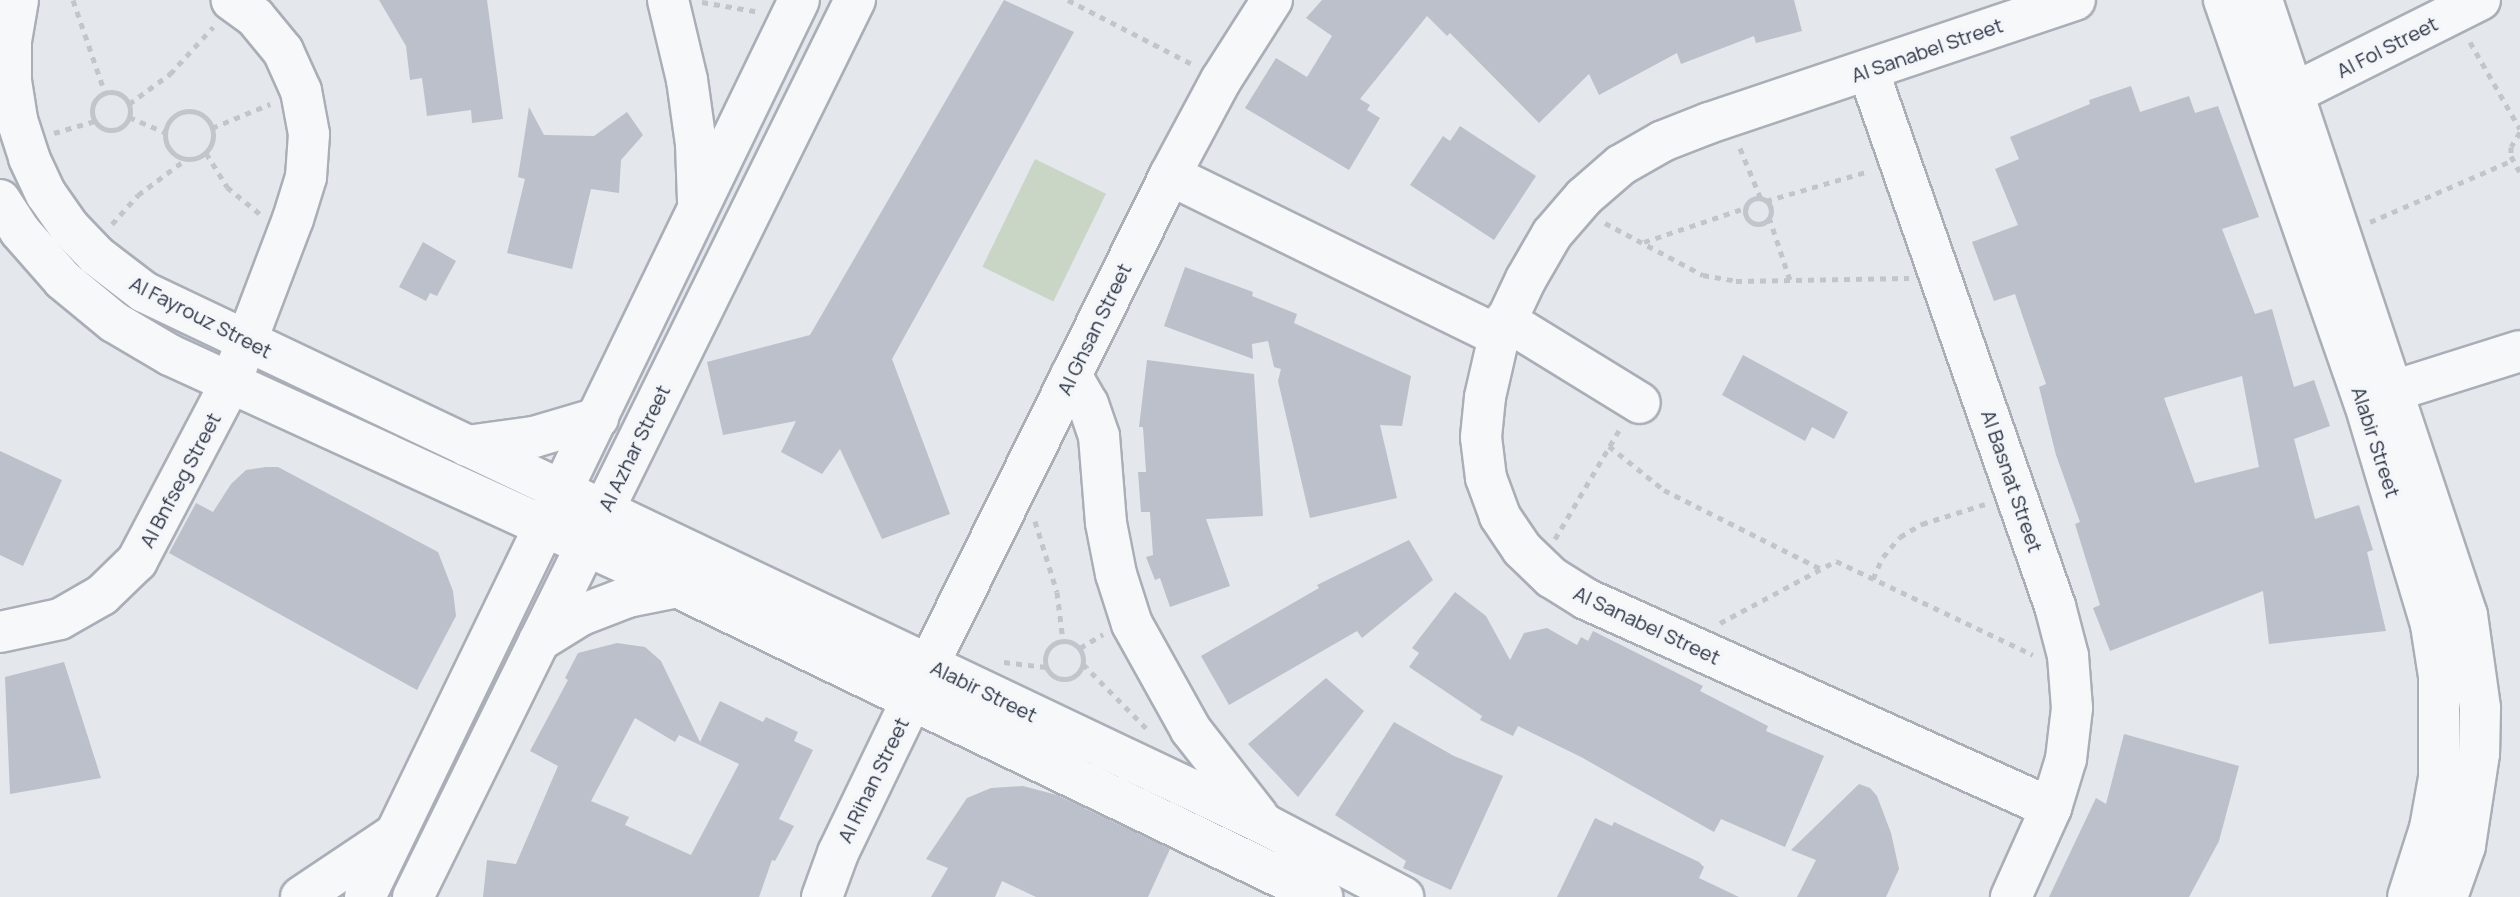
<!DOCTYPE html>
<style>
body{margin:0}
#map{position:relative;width:2520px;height:897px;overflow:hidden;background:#e4e7ec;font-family:Manrope,sans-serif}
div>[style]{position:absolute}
.green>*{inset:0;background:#c9d6c5;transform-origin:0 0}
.building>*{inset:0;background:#bbc0ca}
.path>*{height:5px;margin-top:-2.5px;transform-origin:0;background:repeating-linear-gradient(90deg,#c2c5cb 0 6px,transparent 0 12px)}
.path>.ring{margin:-2.5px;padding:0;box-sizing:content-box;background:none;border:5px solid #c2c5cb;border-radius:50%}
.roads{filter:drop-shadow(2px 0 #a9aeb7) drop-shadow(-2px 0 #a9aeb7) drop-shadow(0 2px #a9aeb7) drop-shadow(0 -2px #a9aeb7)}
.minor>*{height:40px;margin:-20px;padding:0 20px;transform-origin:20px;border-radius:20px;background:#f7f8fa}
span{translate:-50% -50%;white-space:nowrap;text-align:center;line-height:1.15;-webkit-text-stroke:7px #f4f6f9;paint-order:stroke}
.street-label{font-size:20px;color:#2b3445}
</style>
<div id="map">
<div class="green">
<i style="left:1035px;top:159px;width:79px;height:120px;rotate:26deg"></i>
</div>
<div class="building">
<i style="clip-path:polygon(379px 0,487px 0,503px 119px,472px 123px,471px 110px,427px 116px,422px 78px,410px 80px,406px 46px)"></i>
<i style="clip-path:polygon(1004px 0,1074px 32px,892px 359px,950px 514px,882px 539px,840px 449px,822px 474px,781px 452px,796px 421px,723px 435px,707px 362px,810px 335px)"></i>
<i style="clip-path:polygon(1322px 0,1794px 0,1802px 31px,1756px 43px,1754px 36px,1681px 64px,1677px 53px,1599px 95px,1589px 74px,1539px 123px,1450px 33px,1447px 36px,1427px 16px,1360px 99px,1370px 105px,1367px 110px,1380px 118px,1349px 170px,1245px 108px,1276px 58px,1307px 77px,1332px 36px,1306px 18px)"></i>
<i style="clip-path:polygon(evenodd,2131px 86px,2140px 112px,2189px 96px,2195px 113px,2218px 106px,2259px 217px,2222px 229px,2255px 314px,2272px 309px,2294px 387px,2314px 380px,2330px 426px,2294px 439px,2315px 519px,2359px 505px,2373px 550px,2367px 552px,2386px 631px,2269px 644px,2263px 591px,2110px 651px,2093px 608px,2100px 605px,2075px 524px,2080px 522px,2056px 455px,2039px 387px,2046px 384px,2015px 294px,1994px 301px,1972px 242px,2018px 225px,1995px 169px,2019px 159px,2010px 137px,2090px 104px,2089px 100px,2131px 86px,2242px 376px,2259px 467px,2195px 483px,2164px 398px,2242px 376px)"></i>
<i style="clip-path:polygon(529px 107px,544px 135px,594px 136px,627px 112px,643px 135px,621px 160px,619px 193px,591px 189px,572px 269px,507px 253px,525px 179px,518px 177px)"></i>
<i style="clip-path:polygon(1460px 126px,1536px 176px,1494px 240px,1410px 185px,1443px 136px,1450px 141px)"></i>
<i style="clip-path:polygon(423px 242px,456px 261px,437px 296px,430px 293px,426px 301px,399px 287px)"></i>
<i style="clip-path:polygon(1185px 267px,1253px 292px,1252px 296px,1297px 314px,1294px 323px,1411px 376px,1402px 426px,1380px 425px,1397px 498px,1310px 518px,1278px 381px,1281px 369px,1274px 367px,1268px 341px,1252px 344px,1253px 359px,1164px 326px)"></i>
<i style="clip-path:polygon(1743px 355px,1848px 412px,1834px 439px,1812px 427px,1805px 441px,1722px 395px)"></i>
<i style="clip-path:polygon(1147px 360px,1254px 374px,1263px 516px,1206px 519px,1230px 586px,1170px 607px,1160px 578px,1155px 580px,1146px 557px,1153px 555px,1150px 512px,1141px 512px,1138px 472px,1146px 472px,1143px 427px,1139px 427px)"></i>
<i style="clip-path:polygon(0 451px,62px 480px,23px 566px,0 555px)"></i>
<i style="clip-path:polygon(266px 467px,278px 467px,438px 552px,453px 591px,456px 616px,417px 690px,169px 553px,196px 503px,213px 512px,231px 484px,246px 470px)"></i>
<i style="clip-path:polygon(1409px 540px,1433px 580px,1362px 638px,1357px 631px,1229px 705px,1201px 656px,1319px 588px,1317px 585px)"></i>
<i style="clip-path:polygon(1455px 592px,1486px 616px,1510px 660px,1524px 633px,1547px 628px,1577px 645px,1581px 637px,1588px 641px,1593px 631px,1703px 686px,1700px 691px,1768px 726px,1766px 731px,1824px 756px,1785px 847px,1721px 819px,1714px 832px,1581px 757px,1518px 726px,1513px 736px,1480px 720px,1482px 716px,1409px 667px,1419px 653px,1412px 648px)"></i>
<i style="clip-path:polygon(evenodd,617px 643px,645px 647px,661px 661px,700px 742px,720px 701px,763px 722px,766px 717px,798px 732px,794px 741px,813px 750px,779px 819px,794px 826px,775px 861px,772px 860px,759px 897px,483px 897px,487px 860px,516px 864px,558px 766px,530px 751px,568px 680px,565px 678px,578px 653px,617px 643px,635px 718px,675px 742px,679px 735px,739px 764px,691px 855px,625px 825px,629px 817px,591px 801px,635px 718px)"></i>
<i style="clip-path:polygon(64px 662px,101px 778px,10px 794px,5px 677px)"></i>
<i style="clip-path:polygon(1326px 678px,1364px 711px,1298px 797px,1248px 744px)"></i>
<i style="clip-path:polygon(1394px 722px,1454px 756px,1503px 776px,1451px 890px,1403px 868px,1406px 861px,1335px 815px)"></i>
<i style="clip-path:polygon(2124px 734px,2239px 766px,2219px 841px,2189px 897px,2049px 897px,2096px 798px,2106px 804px)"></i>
<i style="clip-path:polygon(1859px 784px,1870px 788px,1877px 796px,1891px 833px,1899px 869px,1886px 897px,1797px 897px,1816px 860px,1791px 850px)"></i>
<i style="clip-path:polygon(1023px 786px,1057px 795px,1170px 849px,1148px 897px,1036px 897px,1002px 881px,995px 897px,931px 897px,948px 868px,926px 859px,967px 798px,991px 788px)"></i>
<i style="clip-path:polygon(1595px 818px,1612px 826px,1614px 822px,1699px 862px,1704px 867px,1699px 878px,1739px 897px,1557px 897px)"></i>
</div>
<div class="path">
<i style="left:73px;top:0;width:98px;rotate:71deg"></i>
<i style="left:1068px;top:0;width:140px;rotate:27.3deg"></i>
<i style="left:702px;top:2px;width:59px;rotate:9.8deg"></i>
<i style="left:2470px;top:42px;width:100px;rotate:60.1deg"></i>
<i class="ring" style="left:92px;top:92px;width:33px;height:33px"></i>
<i style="left:129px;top:104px;width:51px;rotate:-36.2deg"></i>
<i style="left:170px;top:74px;width:64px;rotate:-47.5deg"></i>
<i class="ring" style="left:165px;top:111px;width:43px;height:43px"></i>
<i style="left:129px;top:117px;width:39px;rotate:23deg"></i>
<i style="left:212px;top:128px;width:63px;rotate:-22.5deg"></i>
<i style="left:2520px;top:132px;width:17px;rotate:121deg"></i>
<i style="left:2511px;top:147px;width:9px;rotate:90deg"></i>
<i style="left:2511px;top:156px;width:18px;rotate:61deg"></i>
<i style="left:54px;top:133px;width:43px;rotate:-16.3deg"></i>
<i style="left:1740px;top:148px;width:55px;rotate:67.6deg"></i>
<i style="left:206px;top:153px;width:40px;rotate:58deg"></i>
<i style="left:227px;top:187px;width:43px;rotate:39.3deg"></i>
<i class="ring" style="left:1745px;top:198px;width:21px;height:21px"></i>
<i style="left:1766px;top:201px;width:107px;rotate:-16.2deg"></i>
<i style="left:1769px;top:217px;width:66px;rotate:71.6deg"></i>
<i style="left:2370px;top:222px;width:156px;rotate:-23.4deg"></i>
<i style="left:1605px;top:223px;width:111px;rotate:28deg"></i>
<i style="left:1703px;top:275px;width:34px;rotate:10deg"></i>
<i style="left:1736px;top:281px;width:173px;rotate:-1deg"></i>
<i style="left:112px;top:224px;width:39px;rotate:-48deg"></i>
<i style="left:138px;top:195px;width:59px;rotate:-36.7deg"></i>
<i style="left:1644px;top:242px;width:107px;rotate:-18.6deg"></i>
<i style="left:1609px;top:446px;width:70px;rotate:38.7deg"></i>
<i style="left:1664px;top:490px;width:176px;rotate:26.7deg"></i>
<i style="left:1035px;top:521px;width:74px;rotate:72.8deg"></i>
<i style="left:1057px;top:592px;width:49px;rotate:83deg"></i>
<i style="left:1555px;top:539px;width:130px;rotate:-59.5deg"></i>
<i style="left:1873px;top:579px;width:24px;rotate:-66deg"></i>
<i style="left:1883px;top:557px;width:26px;rotate:-50deg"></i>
<i style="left:1900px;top:537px;width:26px;rotate:-31deg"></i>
<i style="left:1922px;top:524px;width:66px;rotate:-17.6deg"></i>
<i style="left:1720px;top:623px;width:132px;rotate:-28.1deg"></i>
<i style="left:1836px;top:561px;width:218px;rotate:25.5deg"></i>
<i class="ring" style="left:1045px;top:641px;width:33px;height:33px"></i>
<i style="left:1080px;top:648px;width:27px;rotate:-31deg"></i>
<i style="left:1004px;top:662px;width:42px;rotate:6.8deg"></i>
<i style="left:1083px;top:664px;width:95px;rotate:45.4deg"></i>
</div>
<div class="roads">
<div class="minor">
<i style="left:18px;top:0;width:42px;rotate:99.7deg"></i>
<i style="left:11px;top:41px;width:40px;rotate:90deg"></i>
<i style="left:11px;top:81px;width:39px;rotate:81deg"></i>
<i style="left:17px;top:120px;width:40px;rotate:72deg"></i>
<i style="left:29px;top:158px;width:40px;rotate:65deg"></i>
<i style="left:46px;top:194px;width:40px;rotate:55.1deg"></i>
<i style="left:69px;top:227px;width:40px;rotate:46deg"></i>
<i style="left:97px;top:256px;width:59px;rotate:37.5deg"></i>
<i style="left:144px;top:292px;width:1242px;rotate:25.41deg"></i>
<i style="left:1266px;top:825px;width:155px;rotate:27.7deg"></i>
<i style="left:668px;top:0;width:82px;rotate:76.6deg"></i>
<i style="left:687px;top:80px;width:65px;rotate:82deg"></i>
<i style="left:696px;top:144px;width:57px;rotate:88deg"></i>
<i style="left:2224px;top:0;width:425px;rotate:70.8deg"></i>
<i style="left:2364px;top:401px;width:234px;rotate:73.3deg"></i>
<i style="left:2431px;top:625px;width:52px;rotate:81.1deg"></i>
<i style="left:2439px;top:676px;width:102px;rotate:90deg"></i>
<i style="left:2439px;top:778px;width:51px;rotate:100.2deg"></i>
<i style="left:2430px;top:828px;width:72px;rotate:107.7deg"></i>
<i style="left:2262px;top:0;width:648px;rotate:71.57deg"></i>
<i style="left:2467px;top:615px;width:94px;rotate:82deg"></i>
<i style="left:2480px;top:708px;width:46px;rotate:91.2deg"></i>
<i style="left:2479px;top:754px;width:93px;rotate:98.7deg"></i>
<i style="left:2465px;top:846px;width:54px;rotate:109.4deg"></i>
<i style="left:1868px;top:70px;width:568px;rotate:70.77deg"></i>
<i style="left:2055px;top:606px;width:52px;rotate:75.4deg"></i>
<i style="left:2068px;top:656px;width:52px;rotate:85.6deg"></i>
<i style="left:2072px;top:708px;width:51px;rotate:96.7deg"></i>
<i style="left:2066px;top:759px;width:51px;rotate:107deg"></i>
<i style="left:2051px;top:808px;width:98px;rotate:114.2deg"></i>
<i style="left:2294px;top:93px;width:208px;rotate:-26.6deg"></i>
<i style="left:1170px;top:175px;width:366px;rotate:26.1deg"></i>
<i style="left:0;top:200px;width:37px;rotate:57deg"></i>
<i style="left:20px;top:231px;width:65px;rotate:48.7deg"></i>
<i style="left:63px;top:280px;width:66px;rotate:39.5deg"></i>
<i style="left:114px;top:322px;width:65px;rotate:30.5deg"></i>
<i style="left:170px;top:355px;width:558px;rotate:24.59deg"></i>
<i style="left:677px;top:587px;width:716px;rotate:25.67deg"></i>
<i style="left:1505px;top:320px;width:158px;rotate:31.6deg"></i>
<i style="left:1071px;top:375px;width:34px;rotate:60deg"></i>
<i style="left:1088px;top:404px;width:34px;rotate:71deg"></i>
<i style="left:1099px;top:436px;width:87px;rotate:85.4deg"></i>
<i style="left:1106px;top:523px;width:52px;rotate:78.9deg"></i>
<i style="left:1116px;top:574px;width:52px;rotate:72.3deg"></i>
<i style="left:1132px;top:624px;width:121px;rotate:60.9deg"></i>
<i style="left:1191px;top:730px;width:109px;rotate:52.1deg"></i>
<i style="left:2368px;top:399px;width:159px;rotate:-17.5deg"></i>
<i style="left:467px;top:446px;width:68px;rotate:-7.7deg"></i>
<i style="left:534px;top:437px;width:67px;rotate:-16.5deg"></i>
<i style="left:0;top:632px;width:61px;rotate:-12.2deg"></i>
<i style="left:60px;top:619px;width:48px;rotate:-29.7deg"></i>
<i style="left:102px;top:595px;width:49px;rotate:-44.2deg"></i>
<i style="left:137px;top:561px;width:202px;rotate:-62.3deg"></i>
<i style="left:231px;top:382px;width:174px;rotate:-69.2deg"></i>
<i style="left:293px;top:219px;width:44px;rotate:-72.8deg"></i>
<i style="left:306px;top:177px;width:43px;rotate:-86deg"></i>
<i style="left:309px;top:134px;width:44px;rotate:-100.5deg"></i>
<i style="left:301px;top:91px;width:44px;rotate:-114.2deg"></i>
<i style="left:283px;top:51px;width:44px;rotate:-129.5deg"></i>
<i style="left:255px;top:17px;width:29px;rotate:-144deg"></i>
<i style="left:539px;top:641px;width:49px;rotate:-31.8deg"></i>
<i style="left:581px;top:615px;width:50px;rotate:-21deg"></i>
<i style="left:628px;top:597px;width:50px;rotate:-11.5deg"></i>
<i style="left:2051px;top:808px;width:510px;rotate:-155.8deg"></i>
<i style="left:1586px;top:599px;width:40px;rotate:-148deg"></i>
<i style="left:1552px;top:578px;width:42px;rotate:-136deg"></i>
<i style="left:1522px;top:549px;width:40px;rotate:-124deg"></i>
<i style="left:1500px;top:516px;width:40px;rotate:-110.2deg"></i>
<i style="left:1486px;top:478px;width:41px;rotate:-97deg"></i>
<i style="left:1481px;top:437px;width:40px;rotate:-84.3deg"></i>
<i style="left:1485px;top:397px;width:63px;rotate:-77.1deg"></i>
<i style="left:1499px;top:336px;width:63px;rotate:-64.7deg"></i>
<i style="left:1526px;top:279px;width:52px;rotate:-60deg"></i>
<i style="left:1552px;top:234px;width:49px;rotate:-49.1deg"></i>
<i style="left:1584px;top:197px;width:49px;rotate:-40.9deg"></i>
<i style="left:1621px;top:165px;width:48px;rotate:-29.7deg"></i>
<i style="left:1663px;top:141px;width:49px;rotate:-21.4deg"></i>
<i style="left:1709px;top:123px;width:386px;rotate:-18.6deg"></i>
<i style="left:301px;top:897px;width:110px;rotate:-33.8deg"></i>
<i style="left:365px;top:897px;width:996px;rotate:-64.18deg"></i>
<i style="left:413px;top:897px;width:1000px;rotate:-63.77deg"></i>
<i style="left:822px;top:897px;width:47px;rotate:-70deg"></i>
<i style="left:838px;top:853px;width:210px;rotate:-64.3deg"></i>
<i style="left:929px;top:664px;width:545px;rotate:-63.76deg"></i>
<i style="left:1170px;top:175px;width:108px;rotate:-61.8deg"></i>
<i style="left:1221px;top:80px;width:95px;rotate:-57.5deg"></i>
</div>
</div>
<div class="street-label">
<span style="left:2387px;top:47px;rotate:-27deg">Al Fol Street</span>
<span style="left:1927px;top:50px;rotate:-19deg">Al Sanabel Street</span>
<span style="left:201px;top:317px;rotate:27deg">Al Fayrouz Street</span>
<span style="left:1094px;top:329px;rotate:-64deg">Al Ghsan Street</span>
<span style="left:2376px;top:442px;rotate:72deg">Alabir Street</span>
<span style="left:634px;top:448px;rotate:-64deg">Al Azhar Street</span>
<span style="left:180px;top:480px;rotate:-62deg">Al Bnfseg Street</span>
<span style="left:2012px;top:481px;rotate:71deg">Al Basnat Street</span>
<span style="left:1647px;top:625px;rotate:25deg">Al Sanabel Street</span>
<span style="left:984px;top:691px;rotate:26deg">Alabir Street</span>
<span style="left:873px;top:780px;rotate:-64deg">Al Rihan Street</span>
</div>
</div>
